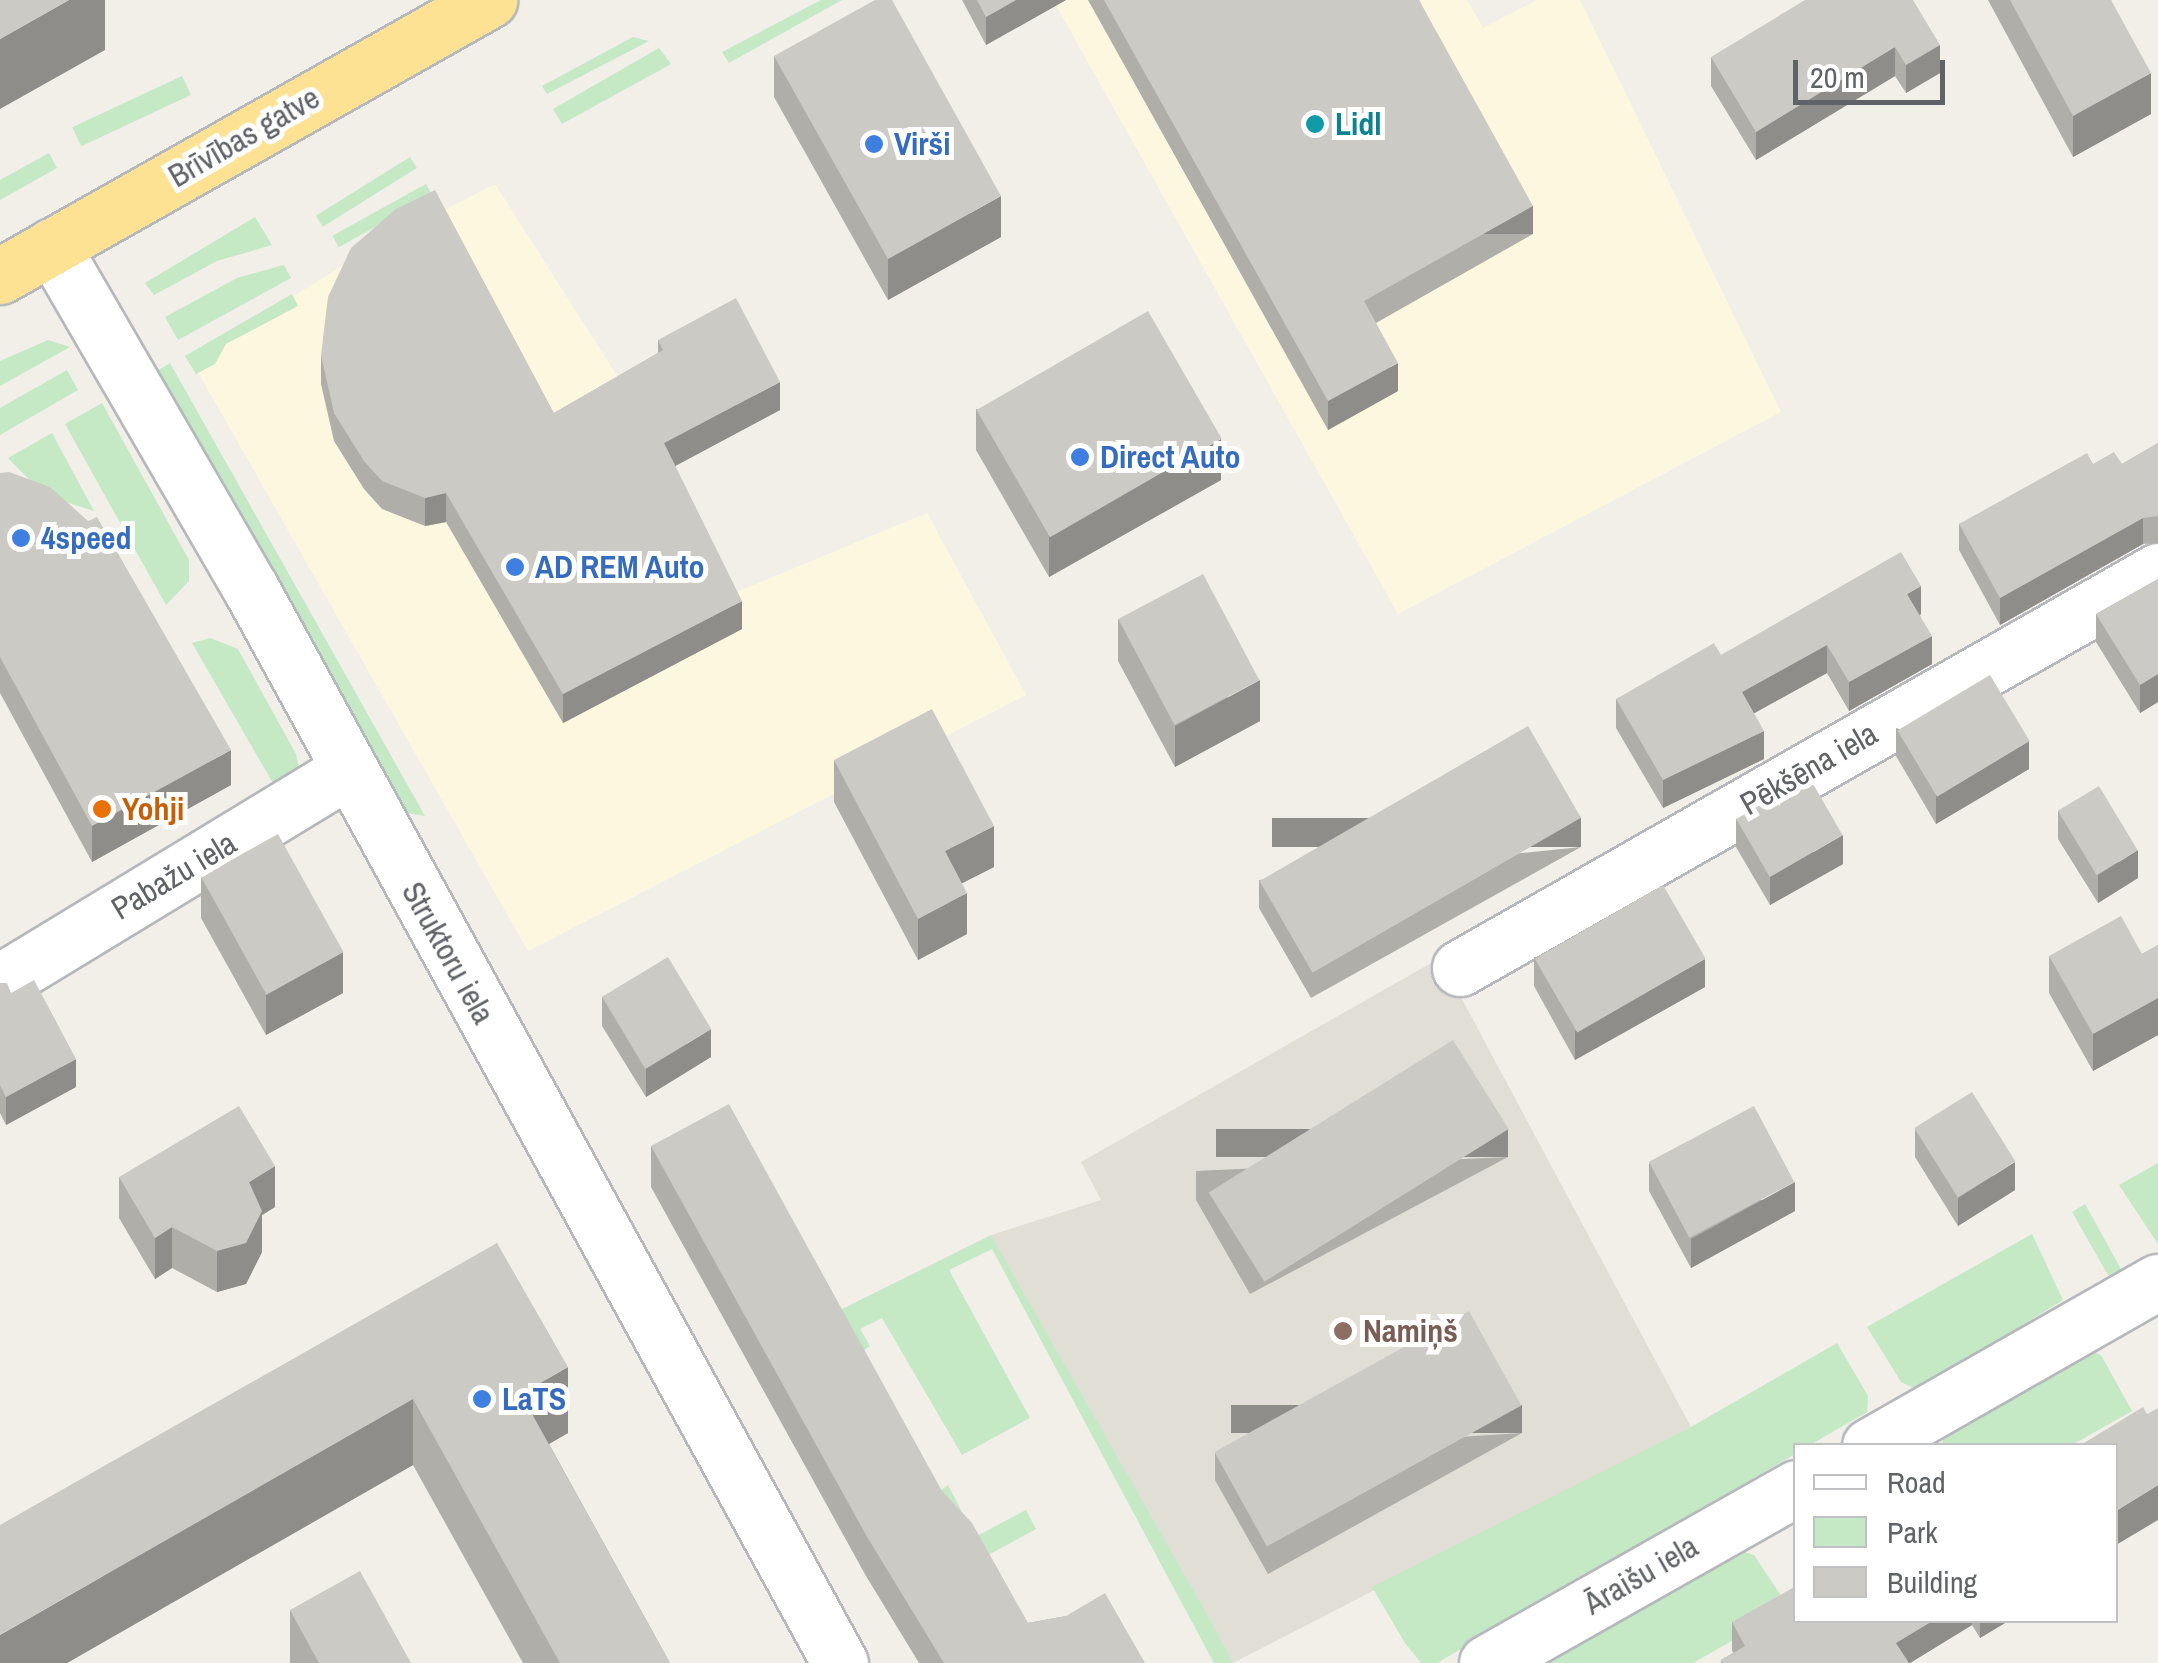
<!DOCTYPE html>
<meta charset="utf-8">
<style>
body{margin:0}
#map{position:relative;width:2158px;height:1663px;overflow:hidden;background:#f1efe8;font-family:"Archivo Narrow",sans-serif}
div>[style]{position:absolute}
.commercial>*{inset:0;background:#fef7e0}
.education>*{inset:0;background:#e1ded6}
.green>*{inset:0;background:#c5e8c5;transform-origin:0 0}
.roads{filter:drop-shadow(2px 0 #b5b8bc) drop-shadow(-2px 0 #b5b8bc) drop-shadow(0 2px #b5b8bc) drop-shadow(0 -2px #b5b8bc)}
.minor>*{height:55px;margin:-27.5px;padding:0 27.5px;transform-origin:27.5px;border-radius:27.5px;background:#fff}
.highway>*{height:55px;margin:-27.5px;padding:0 27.5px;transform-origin:27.5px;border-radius:27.5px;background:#fde293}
.wall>*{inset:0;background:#afaea9}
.shaded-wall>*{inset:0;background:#8f8d8a;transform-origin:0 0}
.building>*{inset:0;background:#cccac5;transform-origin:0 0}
.dots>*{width:28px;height:28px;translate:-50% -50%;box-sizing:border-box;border:5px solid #fff;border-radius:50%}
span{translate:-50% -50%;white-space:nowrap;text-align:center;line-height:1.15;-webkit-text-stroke:10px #fff;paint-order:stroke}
.culture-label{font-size:32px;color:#0d838f;font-weight:700}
.left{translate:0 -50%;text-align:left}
.street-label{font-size:32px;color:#5f6368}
.shop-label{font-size:32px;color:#366cbe;font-weight:700}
.food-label{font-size:32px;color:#c56008;font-weight:700}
.education-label{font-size:32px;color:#785e54;font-weight:700}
.legend{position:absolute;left:1793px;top:1443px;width:325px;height:180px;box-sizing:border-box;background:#fff;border:2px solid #bfc1c3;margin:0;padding:12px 18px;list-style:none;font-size:30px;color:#5f6368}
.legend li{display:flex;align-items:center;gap:20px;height:50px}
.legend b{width:50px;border:2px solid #bfc1c3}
.scale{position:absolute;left:1793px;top:60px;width:152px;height:45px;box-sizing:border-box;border:5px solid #5f6368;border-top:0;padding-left:12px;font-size:30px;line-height:35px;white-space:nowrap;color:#5f6368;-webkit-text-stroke:8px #fff;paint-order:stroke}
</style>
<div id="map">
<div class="commercial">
<i style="clip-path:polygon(1053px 0,1467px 0,1483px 28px,1537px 0,1580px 0,1781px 412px,1398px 614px)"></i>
<i style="clip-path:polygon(495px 184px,621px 382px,734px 593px,927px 513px,1026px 695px,528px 951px,191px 360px,374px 246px)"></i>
</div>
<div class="education">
<i style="clip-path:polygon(1440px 958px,1691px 1427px,1233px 1663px,991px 1235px,1101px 1200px,1081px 1162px)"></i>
</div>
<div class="green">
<i style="clip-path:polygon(821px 0,842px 0,729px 63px,722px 52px)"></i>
<i style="clip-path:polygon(633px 37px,649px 41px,547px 94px,542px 86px)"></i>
<i style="clip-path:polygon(659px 48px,671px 64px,562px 124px,553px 109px)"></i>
<i style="left:182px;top:76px;width:21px;height:121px;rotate:65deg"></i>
<i style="clip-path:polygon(49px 153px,57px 168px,0 200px,0 180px)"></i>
<i style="left:410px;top:157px;width:13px;height:111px;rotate:58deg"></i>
<i style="left:426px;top:184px;width:13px;height:107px;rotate:61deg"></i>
<i style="clip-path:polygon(255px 217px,272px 245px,217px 261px,154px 295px,145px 283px)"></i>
<i style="clip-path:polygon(284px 265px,291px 278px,178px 340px,165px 317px,237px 278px)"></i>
<i style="clip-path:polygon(292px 294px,298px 306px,226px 344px,215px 364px,196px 374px,185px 356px)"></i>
<i style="clip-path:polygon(48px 340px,70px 347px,0 386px,0 361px)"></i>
<i style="clip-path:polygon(170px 363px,425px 816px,400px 812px,155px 372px)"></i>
<i style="clip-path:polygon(67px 370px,78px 390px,0 435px,0 408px)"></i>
<i style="clip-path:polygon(102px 403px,189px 560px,189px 581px,166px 605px,65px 424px)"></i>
<i style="clip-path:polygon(52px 433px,94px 511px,44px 495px,8px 458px)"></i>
<i style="clip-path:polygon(210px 638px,238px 649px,296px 754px,299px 768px,281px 797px,192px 643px)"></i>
<i style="clip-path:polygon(2158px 1163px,2158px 1244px,2119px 1185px)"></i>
<i style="clip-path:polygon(2085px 1204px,2122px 1271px,2116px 1276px,2108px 1275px,2072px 1212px)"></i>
<i style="clip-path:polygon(2032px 1234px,2063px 1300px,1918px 1390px,1901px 1382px,1867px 1327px)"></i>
<i style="clip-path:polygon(991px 1235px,1218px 1634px,1233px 1663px,1214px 1663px,992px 1249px,949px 1270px,1030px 1418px,962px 1455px,882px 1318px,860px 1329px,870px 1346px,849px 1362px,824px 1318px)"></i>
<i style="clip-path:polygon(1837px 1343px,1868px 1396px,1867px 1412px,1810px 1445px,1796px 1446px,1795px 1454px,1437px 1663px,1421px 1663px,1405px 1643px,1372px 1587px,1691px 1427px)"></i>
<i style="clip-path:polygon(2083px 1348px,2101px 1355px,2132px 1411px,2072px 1445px,1942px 1446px,1945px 1427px)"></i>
<i style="clip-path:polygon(948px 1485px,975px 1537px,1026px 1510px,1036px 1529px,972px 1564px,926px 1502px)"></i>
<i style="clip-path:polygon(1731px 1548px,1754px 1555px,1789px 1608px,1693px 1663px,1533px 1663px)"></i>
</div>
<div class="roads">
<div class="minor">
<i style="left:52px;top:246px;width:397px;rotate:59.9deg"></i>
<i style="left:251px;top:589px;width:1225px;rotate:61.26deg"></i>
<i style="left:1460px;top:968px;width:803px;rotate:-29.63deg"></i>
<i style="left:0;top:982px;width:407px;rotate:-31.3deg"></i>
<i style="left:1870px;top:1446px;width:331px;rotate:-29.7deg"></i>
<i style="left:1487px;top:1663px;width:355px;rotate:-29.5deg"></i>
</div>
<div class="highway">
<i style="left:0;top:276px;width:562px;rotate:-29.44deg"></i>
</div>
</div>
<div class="wall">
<i style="clip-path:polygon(962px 0,1066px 0,986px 45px)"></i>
<i style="clip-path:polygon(1088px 0,1419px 0,1533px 234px,1376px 323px,1398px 391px,1328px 430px)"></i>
<i style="clip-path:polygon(1988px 0,2111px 0,2151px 114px,2073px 157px)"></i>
<i style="clip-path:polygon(1940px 45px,1940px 73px,1906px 93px,1895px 76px,1756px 160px,1711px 86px,1711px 57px)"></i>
<i style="clip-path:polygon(774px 56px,1001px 237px,888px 300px,774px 97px)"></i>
<i style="clip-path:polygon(658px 340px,780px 410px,675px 466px,742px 629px,563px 723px,446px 522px,425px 526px,382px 509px,364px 489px,334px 441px,321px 384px,321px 355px,554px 413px,658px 353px)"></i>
<i style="clip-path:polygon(976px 409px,1221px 480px,1049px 577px,976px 450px)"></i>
<i style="clip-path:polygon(2158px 443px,2158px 543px,2143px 544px,2000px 625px,1959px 550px,1959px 524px,2093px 464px,2122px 464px)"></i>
<i style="clip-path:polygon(0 473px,231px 785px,92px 862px,0 693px)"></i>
<i style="clip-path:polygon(2158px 579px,2158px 702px,2140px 713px,2096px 642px,2096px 614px)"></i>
<i style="clip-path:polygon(1921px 614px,1920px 615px,1932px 664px,1849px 711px,1827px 673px,1754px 713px,1764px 759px,1663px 808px,1616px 728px,1616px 699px,1721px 655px)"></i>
<i style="clip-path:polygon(1118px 619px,1260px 721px,1175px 767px,1118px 661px)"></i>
<i style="clip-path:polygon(1896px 728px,2029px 769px,1936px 824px,1896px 756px)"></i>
<i style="clip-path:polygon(834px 760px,994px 867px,962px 883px,967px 934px,918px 960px,834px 802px)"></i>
<i style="clip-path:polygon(2058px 811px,2138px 878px,2098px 903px,2058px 839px)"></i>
<i style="clip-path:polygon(1736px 819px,1843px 864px,1770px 905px,1736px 847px)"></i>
<i style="clip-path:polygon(1581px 847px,1311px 998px,1259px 908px,1259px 880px)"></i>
<i style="clip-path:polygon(201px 877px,343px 993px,266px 1035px,201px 918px)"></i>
<i style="clip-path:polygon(2158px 945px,2158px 1035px,2093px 1071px,2049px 993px,2049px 956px,2142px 954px)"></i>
<i style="clip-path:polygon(1534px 957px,1705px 987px,1575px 1060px,1534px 986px)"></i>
<i style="clip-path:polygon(0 983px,11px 993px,76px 1087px,6px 1125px,0 1113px)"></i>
<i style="clip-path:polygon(602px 997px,711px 1057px,646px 1097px,602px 1026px)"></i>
<i style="clip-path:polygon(1915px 1129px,2015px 1190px,1958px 1226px,1915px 1157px)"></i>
<i style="clip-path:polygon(651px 1146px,942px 1491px,1028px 1623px,1066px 1616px,1145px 1663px,919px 1663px,866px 1576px,651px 1187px)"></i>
<i style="clip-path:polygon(1508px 1157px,1250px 1294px,1196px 1200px,1196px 1171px)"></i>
<i style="clip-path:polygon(1649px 1163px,1795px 1211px,1691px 1268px,1649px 1191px)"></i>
<i style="clip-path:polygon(119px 1177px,275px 1207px,262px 1215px,262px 1252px,246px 1284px,217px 1292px,172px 1268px,155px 1279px,119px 1218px)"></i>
<i style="clip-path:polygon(497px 1243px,568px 1433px,549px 1444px,670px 1663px,523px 1663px,413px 1465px,67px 1663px,0 1663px)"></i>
<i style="clip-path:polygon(1522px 1433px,1268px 1574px,1215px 1480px,1215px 1452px)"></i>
<i style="clip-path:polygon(290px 1610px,411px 1663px,290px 1663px)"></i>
<i style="clip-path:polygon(1796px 1620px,2010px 1620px,1980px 1638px,1972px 1625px,1910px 1663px,1721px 1663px,1721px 1660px,1733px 1653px,1732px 1650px,1732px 1622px)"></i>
</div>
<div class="shaded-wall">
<i style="clip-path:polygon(69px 0,105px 0,105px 50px,0 109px,0 39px)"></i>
<i style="clip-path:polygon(1016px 0,1066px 0,986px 45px,986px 17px)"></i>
<i style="clip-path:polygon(1940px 45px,1940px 73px,1906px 93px,1906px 65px)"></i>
<i style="clip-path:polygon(1895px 47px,1895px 76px,1756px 160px,1756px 132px)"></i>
<i style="clip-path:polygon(2151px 73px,2151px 114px,2073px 157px,2073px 116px)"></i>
<i style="clip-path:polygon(1001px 196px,1001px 237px,888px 300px,888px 259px)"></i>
<i style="left:1533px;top:206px;width:28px;height:194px;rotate:90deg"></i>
<i style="clip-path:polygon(1398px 363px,1398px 391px,1328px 430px,1328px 401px)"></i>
<i style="clip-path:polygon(780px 382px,780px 410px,664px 472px,664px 443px)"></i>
<i style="clip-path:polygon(1221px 439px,1221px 480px,1049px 577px,1049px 536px)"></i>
<i style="clip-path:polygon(446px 493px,446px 522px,425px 526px,425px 498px)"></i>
<i style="clip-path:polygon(2143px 518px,2143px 544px,2000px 625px,2000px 598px)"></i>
<i style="clip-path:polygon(1921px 586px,1921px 614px,1907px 622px,1907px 594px)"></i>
<i style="clip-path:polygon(742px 601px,742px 629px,563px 723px,563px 694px)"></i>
<i style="clip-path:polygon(1932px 636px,1932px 664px,1849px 711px,1849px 682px)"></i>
<i style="clip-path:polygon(1827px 645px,1827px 673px,1742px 720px,1742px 692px)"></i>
<i style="clip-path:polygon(2158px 674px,2158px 702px,2140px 713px,2140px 685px)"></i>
<i style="clip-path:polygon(1260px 680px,1260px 721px,1175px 767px,1175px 726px)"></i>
<i style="clip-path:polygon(1764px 731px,1764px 759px,1663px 808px,1663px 780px)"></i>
<i style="clip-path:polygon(2029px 741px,2029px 769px,1936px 824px,1936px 795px)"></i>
<i style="clip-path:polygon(231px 750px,231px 785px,92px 862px,92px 826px)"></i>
<i style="left:1581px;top:818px;width:29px;height:309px;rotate:90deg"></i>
<i style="clip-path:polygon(994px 826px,994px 867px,945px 892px,945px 851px)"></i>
<i style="clip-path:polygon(1843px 835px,1843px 864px,1770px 905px,1770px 877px)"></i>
<i style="clip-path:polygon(2138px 850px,2138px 878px,2098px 903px,2098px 875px)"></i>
<i style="clip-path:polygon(967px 893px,967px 934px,918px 960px,918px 919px)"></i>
<i style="clip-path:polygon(343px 952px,343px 993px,266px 1035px,266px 994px)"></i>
<i style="clip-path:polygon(1705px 959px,1705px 987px,1575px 1060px,1575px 1031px)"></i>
<i style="clip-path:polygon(2158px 998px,2158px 1035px,2093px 1071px,2093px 1034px)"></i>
<i style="clip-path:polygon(711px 1029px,711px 1057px,646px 1097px,646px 1069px)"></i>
<i style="clip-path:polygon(76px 1059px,76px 1087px,6px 1125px,6px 1097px)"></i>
<i style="left:1508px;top:1129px;width:28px;height:292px;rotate:90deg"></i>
<i style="clip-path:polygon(2015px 1162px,2015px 1190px,1958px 1226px,1958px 1198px)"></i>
<i style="clip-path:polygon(275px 1166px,275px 1207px,262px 1215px,262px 1252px,246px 1284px,217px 1292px,217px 1251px,249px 1182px)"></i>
<i style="clip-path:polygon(1795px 1182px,1795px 1211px,1691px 1268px,1691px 1239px)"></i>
<i style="clip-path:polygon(172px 1227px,172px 1268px,155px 1279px,155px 1238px)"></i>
<i style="clip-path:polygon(568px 1367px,568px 1433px,521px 1460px,521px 1394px)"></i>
<i style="clip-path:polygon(413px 1399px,413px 1465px,67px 1663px,0 1663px,0 1635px)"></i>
<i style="left:1522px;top:1405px;width:28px;height:291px;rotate:90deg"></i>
<i style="clip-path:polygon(2158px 1485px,2158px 1520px,2116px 1545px,2116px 1511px)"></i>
<i style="clip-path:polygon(1934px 1620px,1972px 1620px,1972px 1625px,1910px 1663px,1896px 1663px,1896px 1643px)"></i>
<i style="clip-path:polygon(1980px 1620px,2010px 1620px,1980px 1638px)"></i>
</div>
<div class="building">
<i style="clip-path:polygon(0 0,69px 0,0 39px)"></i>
<i style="clip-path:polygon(875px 0,892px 0,1001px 196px,888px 259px,774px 56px)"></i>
<i style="clip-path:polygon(977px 0,1016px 0,986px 17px)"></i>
<i style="clip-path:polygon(1104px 0,1419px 0,1533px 206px,1364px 301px,1398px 363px,1328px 401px)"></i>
<i style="clip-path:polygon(1805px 0,1913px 0,1940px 45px,1906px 65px,1895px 47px,1756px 132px,1711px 57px)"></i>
<i style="clip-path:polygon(2010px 0,2111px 0,2151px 73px,2073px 116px)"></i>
<i style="clip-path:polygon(435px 190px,554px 413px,663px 350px,658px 340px,736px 298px,780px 382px,664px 443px,742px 601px,563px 694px,446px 493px,425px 498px,382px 481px,364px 461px,334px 413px,321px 355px,328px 297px,351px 248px,396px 209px)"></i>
<i style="left:1148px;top:311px;width:147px;height:198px;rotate:60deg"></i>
<i style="clip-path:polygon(2158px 443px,2158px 516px,2143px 518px,2000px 598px,1959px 524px,2087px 453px,2093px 464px,2114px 452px,2122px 464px)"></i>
<i style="clip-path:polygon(9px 472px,50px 487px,88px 521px,97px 517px,231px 750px,92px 826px,0 657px,0 473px)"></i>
<i style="clip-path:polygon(1901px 552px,1921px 586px,1907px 594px,1932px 636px,1849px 682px,1827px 645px,1742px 692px,1764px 731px,1663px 780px,1616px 699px,1714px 643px,1721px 655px)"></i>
<i style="left:1203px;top:574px;width:120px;height:96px;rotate:62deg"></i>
<i style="clip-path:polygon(2158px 579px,2158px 674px,2140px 685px,2096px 614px)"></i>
<i style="left:1990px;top:675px;width:77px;height:108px;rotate:59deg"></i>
<i style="clip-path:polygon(932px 709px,994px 826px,945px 851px,967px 893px,918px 919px,834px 760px)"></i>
<i style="left:1528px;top:726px;width:106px;height:310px;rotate:60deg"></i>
<i style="left:1809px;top:777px;width:67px;height:84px;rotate:60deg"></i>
<i style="left:2099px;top:786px;width:75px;height:48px;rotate:59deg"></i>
<i style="left:278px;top:834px;width:135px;height:88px;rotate:61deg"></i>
<i style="left:1663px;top:885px;width:85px;height:148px;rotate:60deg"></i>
<i style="clip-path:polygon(2121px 916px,2142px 954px,2158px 945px,2158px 998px,2093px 1034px,2049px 956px)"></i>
<i style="left:668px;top:957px;width:84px;height:77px;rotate:59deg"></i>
<i style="clip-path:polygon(34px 980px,76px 1059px,6px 1097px,0 1085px,0 983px,7px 983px,11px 993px)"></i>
<i style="left:1453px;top:1040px;width:105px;height:288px;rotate:58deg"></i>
<i style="left:1972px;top:1092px;width:82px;height:68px;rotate:58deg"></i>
<i style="clip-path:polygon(729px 1104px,942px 1491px,972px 1523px,1028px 1623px,1066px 1616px,1105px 1593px,1145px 1663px,944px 1663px,866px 1535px,651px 1146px)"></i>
<i style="clip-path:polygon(239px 1106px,275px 1166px,249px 1182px,262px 1211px,246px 1243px,217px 1251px,172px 1227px,155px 1238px,119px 1177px)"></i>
<i style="left:1754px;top:1106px;width:86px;height:119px;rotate:62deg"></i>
<i style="clip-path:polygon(497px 1243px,568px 1367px,521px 1394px,670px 1663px,560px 1663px,413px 1399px,0 1635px,0 1525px)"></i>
<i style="left:1469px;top:1311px;width:108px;height:291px;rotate:61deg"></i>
<i style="clip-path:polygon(2143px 1407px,2147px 1414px,2158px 1408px,2158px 1485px,2116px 1511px,2116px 1446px,2079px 1446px)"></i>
<i style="clip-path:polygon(360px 1571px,411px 1663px,319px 1663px,290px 1610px)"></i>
<i style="clip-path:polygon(1796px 1586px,1796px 1620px,1934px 1620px,1896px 1643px,1909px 1663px,1723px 1663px,1721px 1660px,1745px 1646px,1732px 1622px)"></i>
</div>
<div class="dots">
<i style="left:1315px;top:124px;background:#0f9aa8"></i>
<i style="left:874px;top:144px;background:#3f7fe0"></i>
<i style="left:1080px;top:457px;background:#3f7fe0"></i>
<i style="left:21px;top:538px;background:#3f7fe0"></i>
<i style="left:515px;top:567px;background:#3f7fe0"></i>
<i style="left:102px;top:809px;background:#e8710a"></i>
<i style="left:1343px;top:1331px;background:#8d6e63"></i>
<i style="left:482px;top:1399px;background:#3f7fe0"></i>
</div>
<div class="culture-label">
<span class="left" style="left:1335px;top:124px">Lidl</span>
</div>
<div class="street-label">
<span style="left:244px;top:137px;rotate:-30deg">Brīvības gatve</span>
<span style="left:1809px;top:769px;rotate:-30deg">Pēkšēna iela</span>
<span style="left:174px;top:876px;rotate:-31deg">Pabažu iela</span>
<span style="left:448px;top:953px;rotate:61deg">Struktoru iela</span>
<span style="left:1641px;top:1575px;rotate:-30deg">Āraišu iela</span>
</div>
<div class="shop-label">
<span class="left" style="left:894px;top:144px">Virši</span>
<span class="left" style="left:1100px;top:457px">Direct Auto</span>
<span class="left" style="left:41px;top:538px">4speed</span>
<span class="left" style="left:535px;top:567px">AD REM Auto</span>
<span class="left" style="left:502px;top:1399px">LaTS</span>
</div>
<div class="food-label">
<span class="left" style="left:122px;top:809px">Yohji</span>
</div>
<div class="education-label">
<span class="left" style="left:1363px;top:1331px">Namiņš</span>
</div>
<ul class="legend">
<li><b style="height:12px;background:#fff"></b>Road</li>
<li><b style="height:28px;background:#c5e8c5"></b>Park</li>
<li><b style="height:28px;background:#cccac5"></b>Building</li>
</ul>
<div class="scale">20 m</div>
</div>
